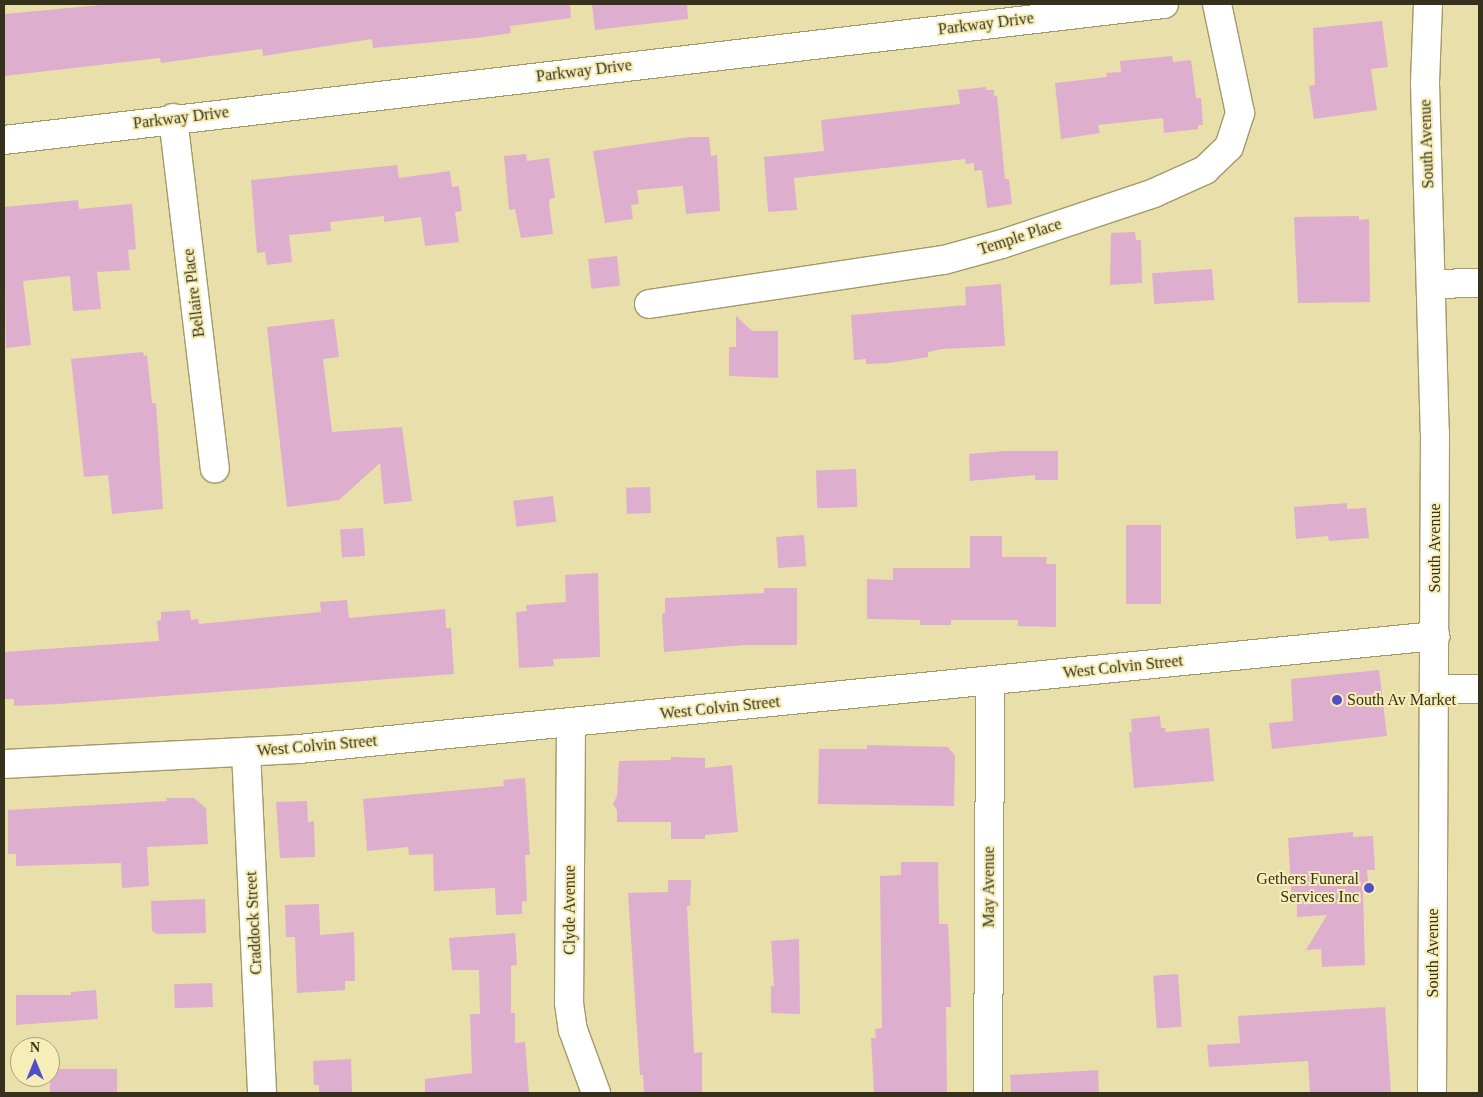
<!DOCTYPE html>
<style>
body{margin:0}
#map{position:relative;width:1483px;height:1097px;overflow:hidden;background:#e9dfab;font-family:Georgia,serif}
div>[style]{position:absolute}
.building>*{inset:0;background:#deaece;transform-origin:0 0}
.roads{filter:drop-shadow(1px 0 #a39967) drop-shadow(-1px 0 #a39967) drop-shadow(0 1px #a39967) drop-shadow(0 -1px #a39967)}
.minor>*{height:28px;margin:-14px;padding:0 14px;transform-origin:14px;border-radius:14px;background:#fff}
.primary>*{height:28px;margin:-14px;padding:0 14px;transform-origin:14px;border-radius:14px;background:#fff}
.dots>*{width:14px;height:14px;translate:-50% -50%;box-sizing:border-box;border:2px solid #f7edb8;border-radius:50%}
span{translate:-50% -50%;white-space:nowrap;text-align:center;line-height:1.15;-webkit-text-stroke:4px #f7edb8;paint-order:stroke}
.street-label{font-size:16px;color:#35311c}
.poi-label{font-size:16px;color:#35311c}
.left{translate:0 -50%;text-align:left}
.right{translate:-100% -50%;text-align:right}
.frame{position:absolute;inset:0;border:5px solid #35311c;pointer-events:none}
.north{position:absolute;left:10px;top:1037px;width:50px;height:50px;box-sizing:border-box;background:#f7edb8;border:1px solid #a9a27a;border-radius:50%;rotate:0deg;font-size:14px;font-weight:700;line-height:20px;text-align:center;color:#35311c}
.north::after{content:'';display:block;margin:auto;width:18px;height:22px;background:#514fc6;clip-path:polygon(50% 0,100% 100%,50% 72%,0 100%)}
</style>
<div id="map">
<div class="building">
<i style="clip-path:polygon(112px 4px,570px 4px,571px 18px,510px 26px,511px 33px,476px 38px,373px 48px,372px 39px,263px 56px,262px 49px,161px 63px,160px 58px,4px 76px,4px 14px)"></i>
<i style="clip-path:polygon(592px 4px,687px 4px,688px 19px,595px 30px)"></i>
<i style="clip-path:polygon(1382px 21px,1388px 67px,1371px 69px,1377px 110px,1314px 119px,1309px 86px,1315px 85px,1313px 28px)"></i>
<i style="clip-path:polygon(1172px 56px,1173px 62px,1191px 60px,1196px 98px,1201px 98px,1203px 125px,1198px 125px,1198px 129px,1164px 133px,1163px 118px,1098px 125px,1100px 133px,1061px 139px,1055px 83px,1107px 77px,1106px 73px,1121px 72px,1120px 61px)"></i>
<i style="clip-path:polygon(986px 87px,986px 90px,994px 90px,994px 96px,997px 96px,1005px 179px,1009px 179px,1012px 204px,987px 208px,982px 170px,974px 171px,974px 163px,966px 164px,965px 159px,794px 178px,797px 210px,768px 212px,764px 157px,824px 151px,821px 120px,960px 104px,958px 90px)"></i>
<i style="clip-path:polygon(690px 137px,709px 137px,711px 156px,717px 155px,720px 211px,686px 214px,683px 186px,637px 190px,639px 204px,631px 205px,633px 219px,605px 223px,593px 151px)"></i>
<i style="clip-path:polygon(526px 154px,527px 161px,549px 158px,555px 198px,550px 199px,549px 204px,553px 234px,521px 238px,515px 209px,509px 210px,504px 156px)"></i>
<i style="clip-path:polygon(397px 165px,399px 178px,450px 171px,452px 187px,459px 186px,462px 211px,455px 212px,459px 242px,425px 246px,421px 217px,384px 222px,384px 216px,330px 222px,331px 231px,289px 235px,292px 262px,267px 265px,265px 252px,257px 253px,251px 180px)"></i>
<i style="clip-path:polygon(78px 200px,79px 209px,132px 204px,136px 249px,128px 250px,130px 270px,97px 272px,101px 309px,73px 311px,70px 276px,23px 281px,31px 345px,6px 348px,4px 207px)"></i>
<i style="clip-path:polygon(1359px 216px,1359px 220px,1369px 219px,1370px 302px,1298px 303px,1294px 217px)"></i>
<i style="clip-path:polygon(1135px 232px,1136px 240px,1141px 240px,1142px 283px,1110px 285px,1111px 233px)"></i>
<i style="left:617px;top:256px;width:30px;height:29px;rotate:84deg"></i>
<i style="left:1212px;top:269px;width:31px;height:60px;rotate:86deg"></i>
<i style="clip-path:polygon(1001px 284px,1005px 346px,942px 349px,928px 352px,928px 357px,889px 363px,866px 364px,866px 359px,854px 360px,851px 315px,966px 305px,965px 287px)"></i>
<i style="clip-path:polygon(736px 316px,752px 331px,778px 331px,778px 378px,729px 376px,729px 347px,736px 347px)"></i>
<i style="clip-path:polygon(334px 319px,339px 357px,323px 359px,332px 432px,402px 427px,412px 501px,384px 504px,380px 463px,339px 500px,287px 507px,267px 327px)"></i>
<i style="clip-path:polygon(143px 352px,144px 356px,147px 355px,152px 403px,156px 403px,163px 509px,112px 514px,108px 475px,84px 477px,71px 359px)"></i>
<i style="clip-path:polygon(1005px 451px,1058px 451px,1058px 480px,1035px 480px,1035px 475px,970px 481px,969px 454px)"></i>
<i style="left:856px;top:469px;width:38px;height:40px;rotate:88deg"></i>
<i style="left:650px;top:487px;width:26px;height:24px;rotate:88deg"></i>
<i style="left:553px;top:496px;width:26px;height:40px;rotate:83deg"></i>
<i style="clip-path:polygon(1347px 503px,1347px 509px,1366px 508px,1369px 538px,1329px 541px,1328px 536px,1296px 539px,1294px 507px)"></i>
<i style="left:1161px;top:525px;width:79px;height:35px;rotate:90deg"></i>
<i style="left:363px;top:528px;width:28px;height:23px;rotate:86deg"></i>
<i style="left:804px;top:535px;width:31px;height:28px;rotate:86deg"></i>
<i style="clip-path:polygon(970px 536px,1002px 536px,1002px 557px,1047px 557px,1046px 564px,1056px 564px,1056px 627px,1018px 626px,1018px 620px,951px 620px,951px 625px,920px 625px,920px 620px,867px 619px,867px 579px,893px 580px,893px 568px,970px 568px)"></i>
<i style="clip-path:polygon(598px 573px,600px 657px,553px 659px,554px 666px,519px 668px,516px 612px,527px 611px,526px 605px,566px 602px,565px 575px)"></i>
<i style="clip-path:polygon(764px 588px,797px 588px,797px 645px,744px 645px,664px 652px,662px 614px,665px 613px,665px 598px,764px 593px)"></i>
<i style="clip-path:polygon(347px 600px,349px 618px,445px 609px,446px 628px,451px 628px,454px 674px,58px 704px,14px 706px,14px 699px,4px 699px,4px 652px,159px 641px,157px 621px,161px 620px,161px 612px,190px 610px,191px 620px,198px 619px,199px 624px,321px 612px,320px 602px)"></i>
<i style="clip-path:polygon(1379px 670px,1387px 736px,1272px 749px,1269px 723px,1293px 721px,1291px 679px)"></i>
<i style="clip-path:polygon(1160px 716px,1161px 728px,1165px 728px,1166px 732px,1209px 728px,1214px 781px,1134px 788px,1129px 732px,1132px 732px,1131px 719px)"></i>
<i style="clip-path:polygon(867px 745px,948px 747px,955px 756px,954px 806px,818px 804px,819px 749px,867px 749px)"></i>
<i style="clip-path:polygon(671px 757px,705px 758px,705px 768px,732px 765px,738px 832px,705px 835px,705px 839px,671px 839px,671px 822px,617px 822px,617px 810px,613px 804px,617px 796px,619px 761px,671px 760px)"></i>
<i style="clip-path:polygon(525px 778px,530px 855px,525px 855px,527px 901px,522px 902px,522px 914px,496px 915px,495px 888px,434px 891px,433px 854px,409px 855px,408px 847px,367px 851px,363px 799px,504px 786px,503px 780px)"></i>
<i style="clip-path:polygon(166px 798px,194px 798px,206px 808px,208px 844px,147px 847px,149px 886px,122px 888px,121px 863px,16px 866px,16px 854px,8px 854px,8px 810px,167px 801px)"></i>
<i style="clip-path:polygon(307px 801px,308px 822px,314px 821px,315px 857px,280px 858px,276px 802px)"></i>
<i style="clip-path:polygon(1353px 832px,1353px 837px,1373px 836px,1375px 870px,1367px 870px,1369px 892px,1363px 892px,1365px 965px,1322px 967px,1321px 949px,1306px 950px,1327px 915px,1297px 917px,1297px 901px,1292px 902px,1288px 838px)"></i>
<i style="clip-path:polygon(901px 862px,938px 862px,939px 924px,948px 924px,950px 965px,951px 1007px,946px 1007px,947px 1093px,874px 1093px,871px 1038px,876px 1038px,875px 1029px,882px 1028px,880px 876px,901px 875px)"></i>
<i style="clip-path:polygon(668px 880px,691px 880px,690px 906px,687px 906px,694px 1053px,702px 1052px,702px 1093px,644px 1093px,643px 1075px,640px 1075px,628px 893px,668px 892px)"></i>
<i style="clip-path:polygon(205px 899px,206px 933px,157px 934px,152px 931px,151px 901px)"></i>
<i style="clip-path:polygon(319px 904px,320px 935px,354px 932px,355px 981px,345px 981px,345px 990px,297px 993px,295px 937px,286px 937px,285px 905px)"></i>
<i style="clip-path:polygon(515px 933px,517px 965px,511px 966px,511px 1013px,515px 1013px,515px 1043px,525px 1042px,529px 1093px,425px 1093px,425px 1079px,472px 1073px,470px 1014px,480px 1014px,479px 970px,452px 970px,449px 938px)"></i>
<i style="clip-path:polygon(799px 939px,800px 1014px,771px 1013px,771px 986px,774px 986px,771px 941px)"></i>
<i style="left:1178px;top:974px;width:53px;height:25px;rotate:86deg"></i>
<i style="left:212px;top:983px;width:24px;height:38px;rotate:88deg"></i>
<i style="clip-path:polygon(96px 990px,98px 1019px,16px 1025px,16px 995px,71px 995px,71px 992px)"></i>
<i style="clip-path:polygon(1385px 1007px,1391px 1093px,1310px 1093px,1308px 1061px,1209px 1067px,1207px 1045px,1240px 1043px,1238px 1016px)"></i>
<i style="clip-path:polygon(351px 1059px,352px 1093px,319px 1093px,319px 1085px,314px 1085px,313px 1061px)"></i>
<i style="left:117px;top:1069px;width:24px;height:67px;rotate:90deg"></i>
<i style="clip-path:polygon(1098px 1070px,1099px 1093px,1011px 1093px,1010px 1075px)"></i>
</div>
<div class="roads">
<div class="minor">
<i style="left:173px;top:118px;width:353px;rotate:83.2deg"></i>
<i style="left:4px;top:140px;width:1168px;rotate:-6.69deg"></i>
<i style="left:1431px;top:284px;width:48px;rotate:-1.2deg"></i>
<i style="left:649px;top:304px;width:298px;rotate:-8.5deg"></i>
<i style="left:944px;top:260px;width:60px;rotate:-15.4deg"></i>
<i style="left:1002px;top:244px;width:160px;rotate:-18.5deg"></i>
<i style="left:1154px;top:193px;width:56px;rotate:-24.3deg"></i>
<i style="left:1205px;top:170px;width:33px;rotate:-44deg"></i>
<i style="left:1229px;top:147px;width:36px;rotate:-72deg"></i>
<i style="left:1240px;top:113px;width:111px;rotate:-101.9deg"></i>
<i style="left:1435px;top:689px;width:44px"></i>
<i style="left:571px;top:723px;width:280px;rotate:90.4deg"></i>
<i style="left:569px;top:1003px;width:27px;rotate:82deg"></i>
<i style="left:573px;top:1030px;width:67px;rotate:69.9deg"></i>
<i style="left:246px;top:752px;width:341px;rotate:87.3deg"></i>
<i style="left:4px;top:764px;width:295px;rotate:-2.9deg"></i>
<i style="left:299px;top:749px;width:1142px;rotate:-5.68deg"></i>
<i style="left:988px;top:1093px;width:412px;rotate:-89.7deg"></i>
</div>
<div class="primary">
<i style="left:1428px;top:4px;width:79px;rotate:92.2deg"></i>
<i style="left:1425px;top:83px;width:349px;rotate:88.4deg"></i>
<i style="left:1435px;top:432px;width:661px;rotate:90.26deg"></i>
</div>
</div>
<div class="dots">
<i style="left:1337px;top:700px;background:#514fc6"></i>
<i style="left:1369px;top:888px;background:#514fc6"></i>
</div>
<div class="street-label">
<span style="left:986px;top:24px;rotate:-7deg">Parkway Drive</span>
<span style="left:584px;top:71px;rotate:-7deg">Parkway Drive</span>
<span style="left:181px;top:118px;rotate:-7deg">Parkway Drive</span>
<span style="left:1427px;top:144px;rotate:-92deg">South Avenue</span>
<span style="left:1020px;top:237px;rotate:-18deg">Temple Place</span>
<span style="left:194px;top:293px;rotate:-97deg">Bellaire Place</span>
<span style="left:1435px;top:548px;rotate:-90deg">South Avenue</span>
<span style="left:1123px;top:667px;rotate:-6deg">West Colvin Street</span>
<span style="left:720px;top:708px;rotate:-6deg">West Colvin Street</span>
<span style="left:317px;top:746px;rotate:-5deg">West Colvin Street</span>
<span style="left:989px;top:887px;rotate:-90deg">May Avenue</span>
<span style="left:570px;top:910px;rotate:-90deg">Clyde Avenue</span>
<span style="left:254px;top:923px;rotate:-93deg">Craddock Street</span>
<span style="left:1433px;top:953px;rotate:-90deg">South Avenue</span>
</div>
<div class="poi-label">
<span class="left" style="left:1347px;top:700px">South Av Market</span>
<span class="right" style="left:1359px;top:888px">Gethers Funeral<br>Services Inc</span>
</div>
<div class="frame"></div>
<div class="north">N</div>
</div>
